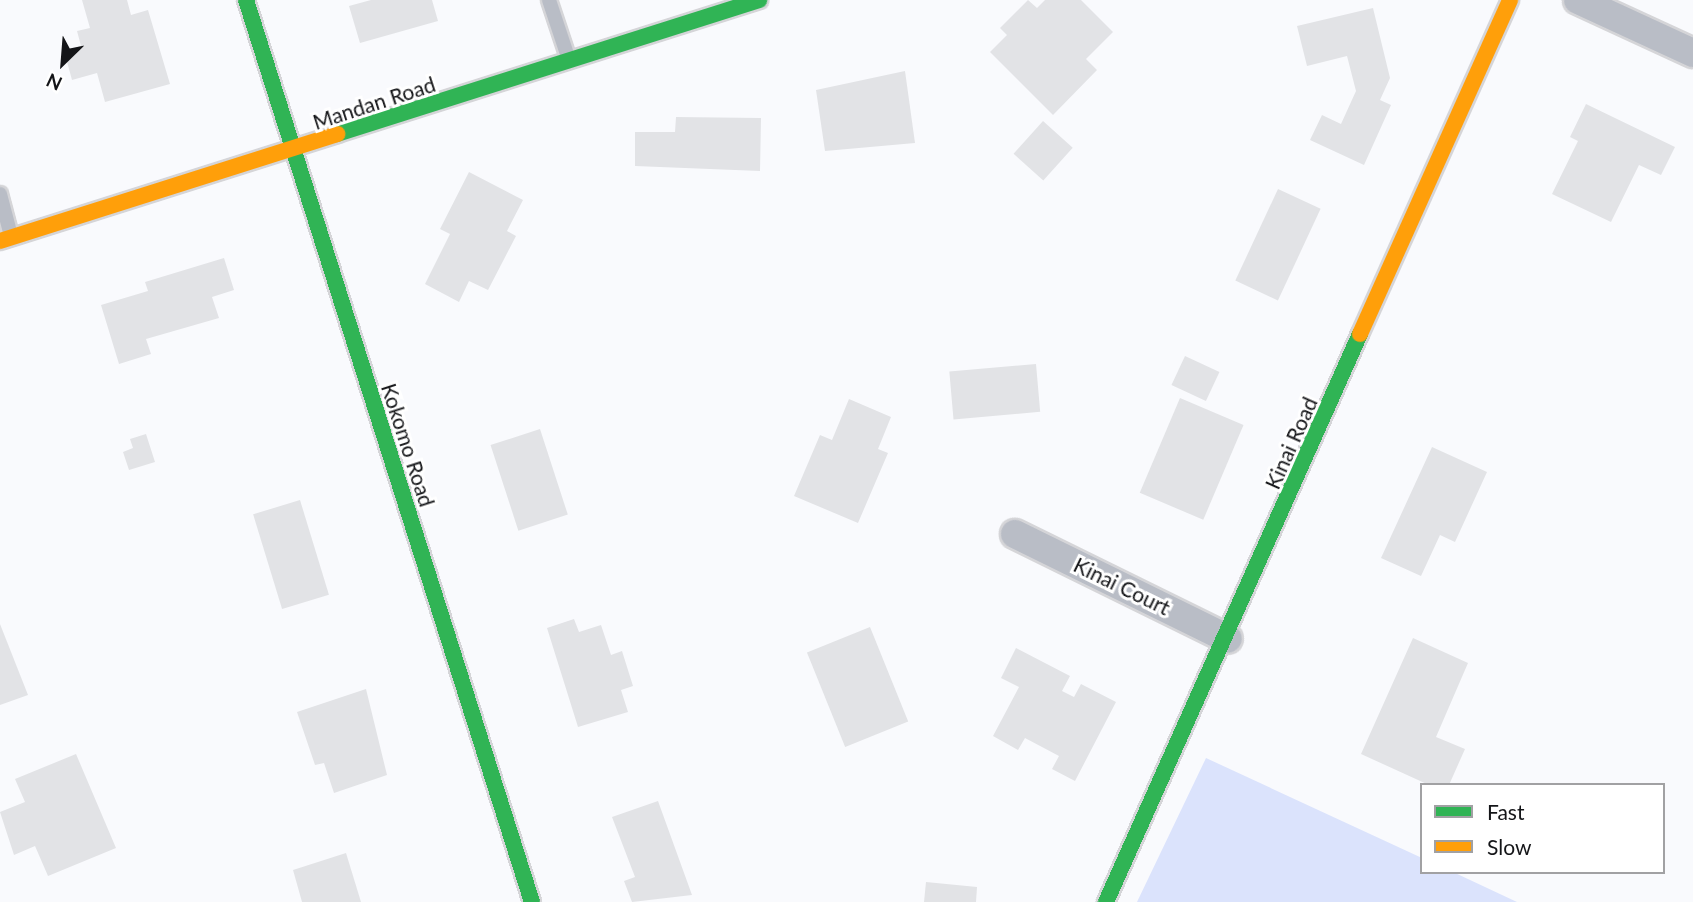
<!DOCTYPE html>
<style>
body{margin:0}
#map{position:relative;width:1693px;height:902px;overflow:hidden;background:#f9fafd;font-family:Lato,sans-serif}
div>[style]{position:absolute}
.green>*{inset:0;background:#dbe3fc}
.building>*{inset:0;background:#e2e3e6;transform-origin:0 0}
.roads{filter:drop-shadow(2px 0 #d5d5d8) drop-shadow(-2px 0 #d5d5d8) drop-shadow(0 2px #d5d5d8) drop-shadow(0 -2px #d5d5d8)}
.lane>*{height:14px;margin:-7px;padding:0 7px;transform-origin:7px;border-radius:7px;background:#b9bdc6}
.street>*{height:28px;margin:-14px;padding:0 14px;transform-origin:14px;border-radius:14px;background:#b9bdc6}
.fast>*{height:16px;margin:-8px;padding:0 8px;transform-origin:8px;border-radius:8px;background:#30b455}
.slow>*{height:16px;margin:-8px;padding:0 8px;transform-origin:8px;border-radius:8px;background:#ff9f0a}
span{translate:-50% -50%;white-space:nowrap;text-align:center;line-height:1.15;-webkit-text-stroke:6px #fff;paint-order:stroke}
.street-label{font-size:21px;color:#141518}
.legend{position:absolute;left:1420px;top:783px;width:245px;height:91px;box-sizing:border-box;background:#fff;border:2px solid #a1a1a3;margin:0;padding:9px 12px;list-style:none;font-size:21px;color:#141518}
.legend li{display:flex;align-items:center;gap:14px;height:35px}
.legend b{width:35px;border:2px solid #a1a1a3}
.north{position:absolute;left:28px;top:28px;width:70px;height:70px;-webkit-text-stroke:5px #fff;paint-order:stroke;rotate:205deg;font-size:19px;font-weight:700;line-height:28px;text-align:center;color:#141518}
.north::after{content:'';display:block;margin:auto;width:24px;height:32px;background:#141518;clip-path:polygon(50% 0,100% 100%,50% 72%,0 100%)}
</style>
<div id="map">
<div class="green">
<i style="clip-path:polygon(1206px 758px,1422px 858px,1422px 872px,1453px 872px,1517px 902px,1137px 902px)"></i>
</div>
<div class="building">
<i style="clip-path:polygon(82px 0,127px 0,131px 15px,148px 10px,170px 84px,105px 102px,97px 73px,72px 80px,64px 51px,81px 46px,77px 31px,90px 28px)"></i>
<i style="clip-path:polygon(371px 0,432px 0,438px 21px,360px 43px,349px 6px)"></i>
<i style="clip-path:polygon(1028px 0,1037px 8px,1045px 0,1081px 0,1113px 32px,1086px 59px,1097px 70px,1053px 115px,990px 52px,1007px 35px,1000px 28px)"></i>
<i style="clip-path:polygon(1373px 8px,1390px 78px,1380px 100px,1391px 105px,1364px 165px,1310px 140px,1322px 115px,1341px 124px,1356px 91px,1347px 56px,1307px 66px,1297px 26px)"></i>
<i style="clip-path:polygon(905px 71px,915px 143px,825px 151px,816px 90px)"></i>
<i style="clip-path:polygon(1586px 104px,1675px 147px,1661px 175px,1639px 165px,1611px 222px,1552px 194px,1578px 141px,1570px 137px)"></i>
<i style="clip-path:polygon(676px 117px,761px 118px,760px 171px,635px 166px,635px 132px,675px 132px)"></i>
<i style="left:1043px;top:121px;width:40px;height:44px;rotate:42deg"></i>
<i style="clip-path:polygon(469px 172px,523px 200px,507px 231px,516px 236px,488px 290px,469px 281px,459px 302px,425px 284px,450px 234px,440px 229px)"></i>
<i style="left:1278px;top:189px;width:47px;height:101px;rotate:25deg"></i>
<i style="clip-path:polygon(224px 258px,234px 290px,212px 297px,219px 318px,146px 339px,151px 354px,119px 364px,101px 305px,148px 291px,145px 282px)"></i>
<i style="left:1185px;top:356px;width:38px;height:32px;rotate:25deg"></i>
<i style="left:1036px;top:364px;width:48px;height:87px;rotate:85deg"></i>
<i style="left:1180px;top:398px;width:69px;height:103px;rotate:23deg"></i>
<i style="clip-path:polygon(849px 399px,891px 417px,878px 449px,888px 453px,858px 523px,794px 496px,820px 435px,832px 440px)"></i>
<i style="left:540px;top:429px;width:90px;height:52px;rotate:72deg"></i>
<i style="clip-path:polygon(146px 434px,155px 462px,129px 470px,123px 452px,133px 448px,130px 439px)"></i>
<i style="clip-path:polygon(1432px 447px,1487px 472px,1455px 542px,1440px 535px,1421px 576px,1381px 558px)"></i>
<i style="left:300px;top:500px;width:99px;height:49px;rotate:73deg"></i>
<i style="clip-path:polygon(574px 619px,579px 632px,601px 625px,611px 655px,622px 651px,633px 686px,621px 690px,628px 712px,578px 727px,547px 628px)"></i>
<i style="clip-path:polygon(0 624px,28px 695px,0 705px)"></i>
<i style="left:870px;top:627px;width:102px;height:68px;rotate:68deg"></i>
<i style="clip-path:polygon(1413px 638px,1468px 663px,1436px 737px,1465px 749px,1449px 785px,1429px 785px,1361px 754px)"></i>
<i style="clip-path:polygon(1016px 648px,1070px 676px,1062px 691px,1074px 697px,1081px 684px,1116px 702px,1075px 781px,1052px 769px,1059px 756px,1025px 738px,1018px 750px,993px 736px,1019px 687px,1001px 678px)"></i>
<i style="clip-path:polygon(366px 689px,387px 775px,334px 793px,324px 763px,315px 765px,297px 712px)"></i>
<i style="clip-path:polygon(76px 754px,116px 848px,48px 876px,35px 846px,14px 855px,0 812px,25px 802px,15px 779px)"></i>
<i style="clip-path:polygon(658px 801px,692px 895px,632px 902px,624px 881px,635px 877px,612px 817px)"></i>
<i style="clip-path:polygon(346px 853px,361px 902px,302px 902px,293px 870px)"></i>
<i style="clip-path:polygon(926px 882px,977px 887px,976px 902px,924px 902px)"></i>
</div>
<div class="roads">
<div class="lane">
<i style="left:549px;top:0;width:63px;rotate:71.6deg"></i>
<i style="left:0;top:194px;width:43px;rotate:75.3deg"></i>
</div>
<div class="street">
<i style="left:1578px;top:0;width:127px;rotate:24.7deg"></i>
<i style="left:1015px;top:534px;width:237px;rotate:26.2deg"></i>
</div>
<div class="fast">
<i style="left:246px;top:0;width:946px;rotate:72.41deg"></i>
<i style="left:337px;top:134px;width:443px;rotate:-17.6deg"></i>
<i style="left:1106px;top:902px;width:622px;rotate:-65.91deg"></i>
</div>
<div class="slow">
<i style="left:0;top:241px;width:354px;rotate:-17.6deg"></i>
<i style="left:1360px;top:334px;width:366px;rotate:-65.8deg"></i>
</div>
</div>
<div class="street-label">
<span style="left:374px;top:103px;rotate:-18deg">Mandan Road</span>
<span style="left:1291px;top:443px;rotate:-66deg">Kinai Road</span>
<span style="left:408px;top:445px;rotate:72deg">Kokomo Road</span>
<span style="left:1122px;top:586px;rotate:26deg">Kinai Court</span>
</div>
<ul class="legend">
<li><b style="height:9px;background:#30b455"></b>Fast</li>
<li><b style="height:9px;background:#ff9f0a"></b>Slow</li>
</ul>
<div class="north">N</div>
</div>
